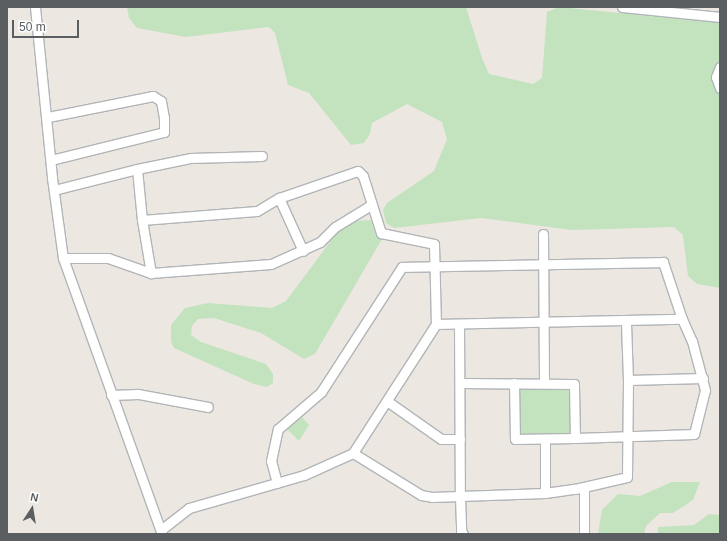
<!DOCTYPE html>
<style>
body{margin:0}
#map{position:relative;width:727px;height:541px;overflow:hidden;background:#ece8e1;font-family:Helvetica,sans-serif}
div>[style]{position:absolute}
.green>*{inset:0;background:#c2e3be;transform-origin:0 0}
.roads{filter:drop-shadow(1px 0 #b2b5b8) drop-shadow(-1px 0 #b2b5b8) drop-shadow(0 1px #b2b5b8) drop-shadow(0 -1px #b2b5b8)}
.minor>*{height:9px;margin:-4.5px;padding:0 4.5px;transform-origin:4.5px;border-radius:4.5px;background:#fff}
span{translate:-50% -50%;white-space:nowrap;text-align:center;line-height:1.15;-webkit-text-stroke:3.5px #fff;paint-order:stroke}
.frame{position:absolute;inset:0;border:8px solid #5a5e61;pointer-events:none}
.north{position:absolute;left:12px;top:489px;width:40px;height:40px;-webkit-text-stroke:3px #fff;paint-order:stroke;rotate:12deg;font-size:11px;font-weight:700;line-height:16px;text-align:center;color:#5a5e61}
.north::after{content:'';display:block;margin:auto;width:14px;height:18px;background:#5a5e61;clip-path:polygon(50% 0,100% 100%,50% 72%,0 100%)}
.scale{position:absolute;left:12px;top:20px;width:67px;height:18px;box-sizing:border-box;border:2px solid #5a5e61;border-top:0;padding-left:5px;font-size:12px;line-height:14px;white-space:nowrap;color:#5a5e61;-webkit-text-stroke:3px #fff;paint-order:stroke}
</style>
<div id="map">
<div class="green">
<i style="clip-path:polygon(127px 7px,466px 7px,482px 58px,489px 74px,533px 84px,542px 78px,547px 12px,559px 7px,720px 23px,720px 288px,697px 284px,688px 276px,683px 235px,674px 227px,572px 230px,481px 218px,394px 228px,386px 223px,383px 210px,387px 203px,434px 171px,447px 139px,442px 122px,407px 104px,372px 123px,370px 134px,364px 143px,351px 145px,309px 93px,288px 85px,275px 33px,269px 27px,186px 37px,137px 28px,129px 18px)"></i>
<i style="clip-path:polygon(371px 220px,376px 236px,382px 239px,315px 354px,304px 359px,261px 333px,214px 318px,198px 319px,192px 326px,191px 335px,201px 342px,266px 364px,273px 374px,273px 383px,267px 387px,254px 384px,174px 348px,171px 342px,171px 325px,185px 308px,208px 303px,272px 308px,286px 301px,336px 234px,355px 221px)"></i>
<i style="left:514px;top:383px;width:60px;height:56px;rotate:1deg"></i>
<i style="clip-path:polygon(302px 417px,309px 425px,299px 441px,287px 429px)"></i>
<i style="clip-path:polygon(672px 482px,700px 482px,693px 500px,673px 513px,660px 513px,646px 526px,644px 534px,598px 534px,602px 510px,618px 494px,640px 496px)"></i>
<i style="clip-path:polygon(709px 514px,720px 515px,720px 534px,658px 534px,658px 527px,694px 525px)"></i>
</div>
<div class="roads">
<div class="minor">
<i style="left:35px;top:7px;width:172px;rotate:84.3deg"></i>
<i style="left:52px;top:178px;width:81px;rotate:82.2deg"></i>
<i style="left:63px;top:258px;width:293px;rotate:70.3deg"></i>
<i style="left:622px;top:7px;width:99px;rotate:5.8deg"></i>
<i style="left:720px;top:67px;width:11px;rotate:112deg"></i>
<i style="left:716px;top:77px;width:12px;rotate:70deg"></i>
<i style="left:48px;top:117px;width:107px;rotate:-11.3deg"></i>
<i style="left:153px;top:96px;width:9px;rotate:32deg"></i>
<i style="left:161px;top:101px;width:17px;rotate:80deg"></i>
<i style="left:164px;top:118px;width:14px;rotate:90deg"></i>
<i style="left:164px;top:132px;width:116px;rotate:166.1deg"></i>
<i style="left:137px;top:169px;width:54px;rotate:-11.7deg"></i>
<i style="left:190px;top:158px;width:72px;rotate:-1.6deg"></i>
<i style="left:54px;top:190px;width:86px;rotate:-14.2deg"></i>
<i style="left:137px;top:169px;width:51px;rotate:84.4deg"></i>
<i style="left:142px;top:220px;width:115px;rotate:-4.5deg"></i>
<i style="left:257px;top:211px;width:26px;rotate:-31deg"></i>
<i style="left:279px;top:198px;width:83px;rotate:-18.9deg"></i>
<i style="left:358px;top:171px;width:7px;rotate:45deg"></i>
<i style="left:363px;top:176px;width:60px;rotate:72.5deg"></i>
<i style="left:381px;top:233px;width:54px;rotate:11.7deg"></i>
<i style="left:434px;top:244px;width:80px;rotate:88.6deg"></i>
<i style="left:436px;top:324px;width:153px;rotate:122.8deg"></i>
<i style="left:353px;top:453px;width:54px;rotate:155.8deg"></i>
<i style="left:304px;top:475px;width:120px;rotate:164deg"></i>
<i style="left:189px;top:508px;width:36px;rotate:142deg"></i>
<i style="left:279px;top:198px;width:58px;rotate:65.6deg"></i>
<i style="left:142px;top:220px;width:54px;rotate:80.4deg"></i>
<i style="left:543px;top:234px;width:149px;rotate:89.6deg"></i>
<i style="left:63px;top:258px;width:45px"></i>
<i style="left:108px;top:258px;width:46px;rotate:19.2deg"></i>
<i style="left:151px;top:273px;width:120px;rotate:-4.3deg"></i>
<i style="left:271px;top:264px;width:54px;rotate:-24.2deg"></i>
<i style="left:320px;top:242px;width:21px;rotate:-45deg"></i>
<i style="left:335px;top:227px;width:42px;rotate:-31.4deg"></i>
<i style="left:436px;top:324px;width:246px;rotate:-1.2deg"></i>
<i style="left:682px;top:319px;width:24px;rotate:66deg"></i>
<i style="left:692px;top:341px;width:51px;rotate:75.1deg"></i>
<i style="left:705px;top:390px;width:45px;rotate:104deg"></i>
<i style="left:694px;top:434px;width:119px;rotate:178.1deg"></i>
<i style="left:575px;top:438px;width:54px;rotate:-91.1deg"></i>
<i style="left:574px;top:384px;width:114px;rotate:-179.5deg"></i>
<i style="left:459px;top:324px;width:173px;rotate:89.7deg"></i>
<i style="left:460px;top:497px;width:34px;rotate:88deg"></i>
<i style="left:461px;top:531px;width:4px;rotate:56deg"></i>
<i style="left:628px;top:380px;width:75px;rotate:-1.5deg"></i>
<i style="left:514px;top:383px;width:56px;rotate:89deg"></i>
<i style="left:515px;top:439px;width:60px;rotate:-1deg"></i>
<i style="left:111px;top:395px;width:27px;rotate:-2deg"></i>
<i style="left:138px;top:394px;width:71px;rotate:10.5deg"></i>
<i style="left:387px;top:401px;width:66px;rotate:35.1deg"></i>
<i style="left:441px;top:439px;width:19px"></i>
<i style="left:545px;top:439px;width:54px;rotate:90deg"></i>
<i style="left:353px;top:453px;width:80px;rotate:31.7deg"></i>
<i style="left:421px;top:495px;width:11px;rotate:10deg"></i>
<i style="left:432px;top:497px;width:113px;rotate:-2deg"></i>
<i style="left:545px;top:493px;width:30px;rotate:-8deg"></i>
<i style="left:575px;top:489px;width:53px;rotate:-13deg"></i>
<i style="left:627px;top:477px;width:97px;rotate:-89.4deg"></i>
<i style="left:628px;top:380px;width:58px;rotate:-92deg"></i>
<i style="left:277px;top:483px;width:23px;rotate:-105deg"></i>
<i style="left:271px;top:461px;width:33px;rotate:-78deg"></i>
<i style="left:278px;top:429px;width:57px;rotate:-40.7deg"></i>
<i style="left:321px;top:392px;width:149px;rotate:-57.1deg"></i>
<i style="left:402px;top:267px;width:261px;rotate:-1.1deg"></i>
<i style="left:663px;top:262px;width:60px;rotate:71.6deg"></i>
<i style="left:584px;top:534px;width:47px;rotate:-90deg"></i>
</div>
</div>
<div class="frame"></div>
<div class="north">N</div>
<div class="scale">50 m</div>
</div>
